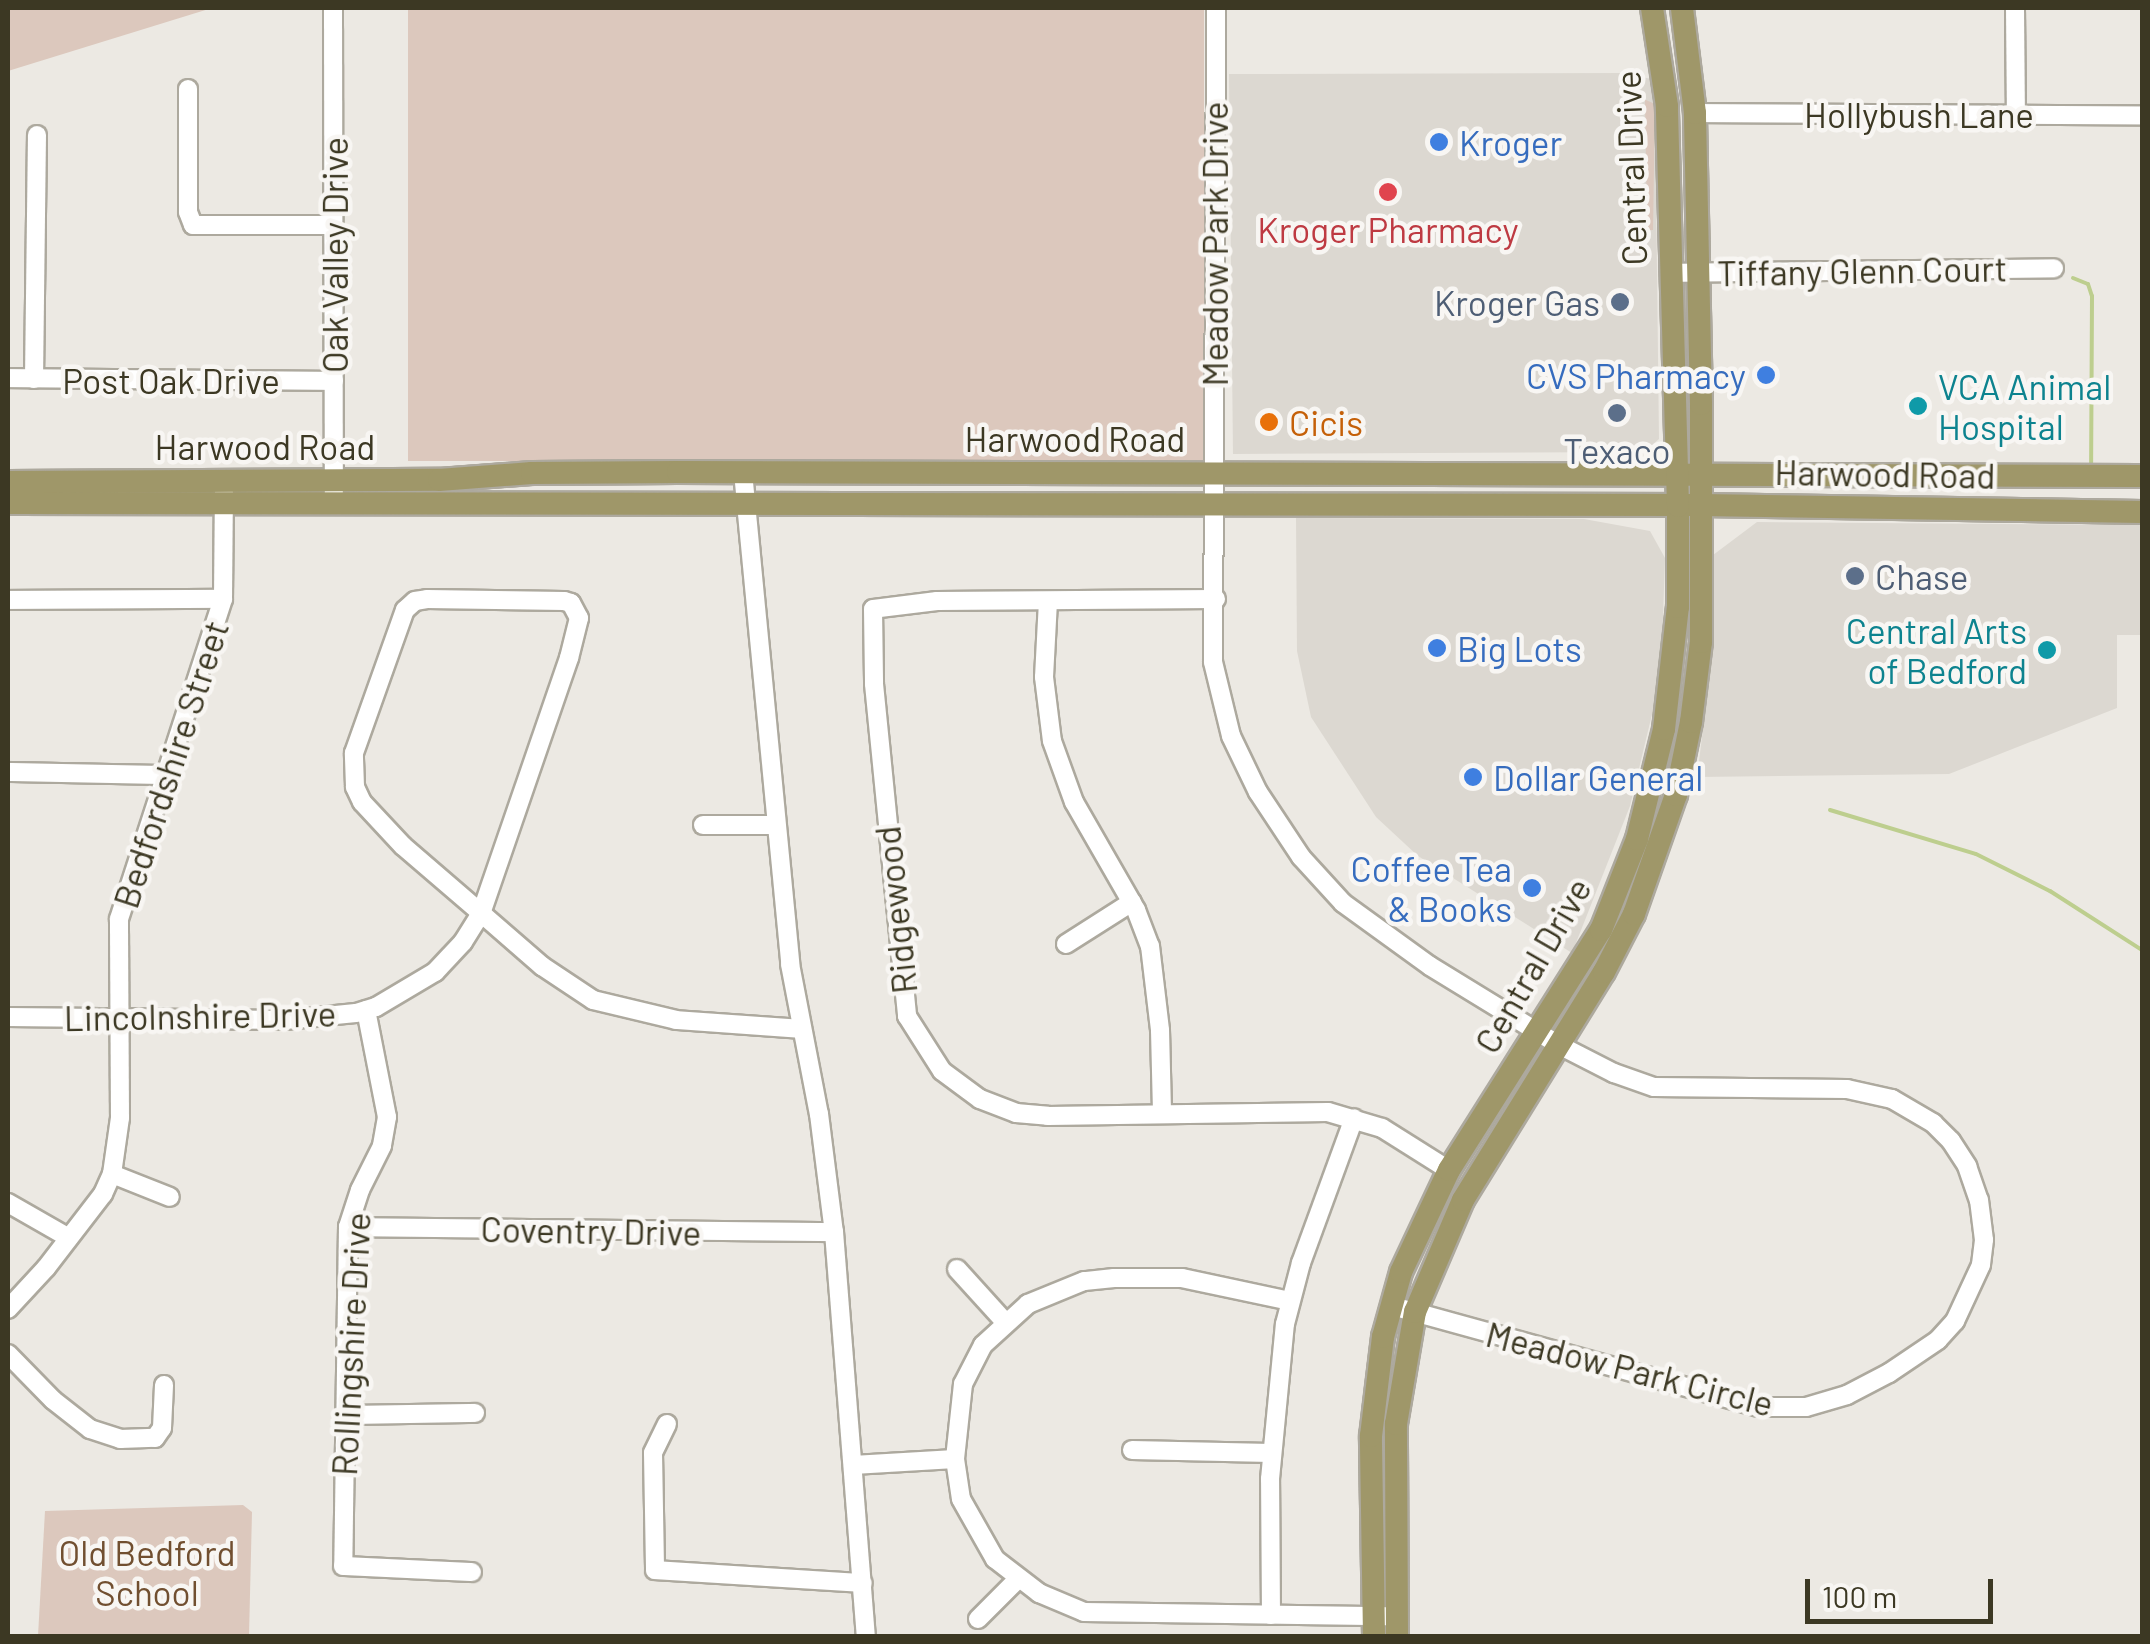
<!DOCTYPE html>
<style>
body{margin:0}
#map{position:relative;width:2150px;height:1644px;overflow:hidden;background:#ece9e3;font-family:Barlow,sans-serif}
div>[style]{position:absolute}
.built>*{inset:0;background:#dcd8d1}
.green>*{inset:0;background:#dcc8bd;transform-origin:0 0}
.stream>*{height:4px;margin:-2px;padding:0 2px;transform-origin:2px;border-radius:2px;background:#bdce8e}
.roads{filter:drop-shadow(2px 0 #ada99e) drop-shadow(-2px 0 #ada99e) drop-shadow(0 2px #ada99e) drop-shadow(0 -2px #ada99e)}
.minor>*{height:18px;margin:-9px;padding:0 9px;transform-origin:9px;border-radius:9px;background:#fff}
.major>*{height:22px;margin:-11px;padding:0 11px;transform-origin:11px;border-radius:11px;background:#9f9769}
.dots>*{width:28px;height:28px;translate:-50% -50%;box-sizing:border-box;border:5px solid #f8f6f3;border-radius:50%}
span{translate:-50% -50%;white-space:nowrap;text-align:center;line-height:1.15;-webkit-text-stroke:9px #f8f6f3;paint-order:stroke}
.street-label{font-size:35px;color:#3c3823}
.shop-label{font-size:35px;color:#366cbe}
.left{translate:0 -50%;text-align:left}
.right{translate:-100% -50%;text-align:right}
.health-label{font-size:35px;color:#be3a42}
.service-label{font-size:35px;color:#4e5e75}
.culture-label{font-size:35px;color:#0d838f}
.food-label{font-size:35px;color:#c56008}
.park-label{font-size:35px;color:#714f30}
.frame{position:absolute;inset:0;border:10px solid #3c3823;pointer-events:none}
.scale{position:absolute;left:1805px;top:1579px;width:188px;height:45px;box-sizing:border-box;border:5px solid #3c3823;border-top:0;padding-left:12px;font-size:30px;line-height:35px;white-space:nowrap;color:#3c3823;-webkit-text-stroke:8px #f8f6f3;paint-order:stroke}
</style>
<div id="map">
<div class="built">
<i style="clip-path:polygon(1624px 73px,1651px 79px,1655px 104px,1659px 439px,1644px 452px,1233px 454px,1229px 74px)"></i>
<i style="clip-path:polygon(1296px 518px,1584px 519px,1650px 531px,1665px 558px,1661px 677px,1630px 806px,1572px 953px,1418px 856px,1376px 817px,1311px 717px,1297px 651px)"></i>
<i style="clip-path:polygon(1757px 522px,2142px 525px,2142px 635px,2117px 635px,2117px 708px,1949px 774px,1697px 777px,1708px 689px,1713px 555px)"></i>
</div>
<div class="green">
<i style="clip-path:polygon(16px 8px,212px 8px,8px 71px,8px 10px)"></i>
<i style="left:408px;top:8px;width:796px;height:453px"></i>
<i style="clip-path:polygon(1637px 96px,1655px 104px,1653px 230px,1637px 231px,1637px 226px,1647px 225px,1645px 101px,1637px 101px)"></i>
<i style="clip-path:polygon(243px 1505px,252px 1512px,249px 1636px,38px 1636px,45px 1511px)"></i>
</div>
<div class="stream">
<i style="left:2073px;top:278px;width:16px;rotate:22deg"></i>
<i style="left:2088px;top:284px;width:13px;rotate:72deg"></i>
<i style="left:2092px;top:296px;width:171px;rotate:90.3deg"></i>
<i style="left:1830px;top:810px;width:152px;rotate:16.8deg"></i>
<i style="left:1976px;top:854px;width:83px;rotate:26.6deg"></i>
<i style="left:2050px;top:891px;width:109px;rotate:32.7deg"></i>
</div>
<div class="roads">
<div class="minor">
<i style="left:333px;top:8px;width:485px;rotate:89.9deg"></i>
<i style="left:1216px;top:8px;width:654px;rotate:90.26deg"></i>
<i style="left:1213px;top:662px;width:76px;rotate:76.3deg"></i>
<i style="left:1231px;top:736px;width:62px;rotate:64.3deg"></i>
<i style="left:1258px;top:792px;width:78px;rotate:56.5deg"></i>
<i style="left:1301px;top:857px;width:62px;rotate:47.6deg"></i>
<i style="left:1343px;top:903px;width:107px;rotate:35.9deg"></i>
<i style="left:1430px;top:966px;width:151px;rotate:31.5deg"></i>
<i style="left:1559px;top:1045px;width:62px;rotate:27deg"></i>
<i style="left:1614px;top:1073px;width:42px;rotate:19.3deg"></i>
<i style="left:1654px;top:1087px;width:193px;rotate:0.6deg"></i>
<i style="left:1847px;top:1089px;width:46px;rotate:12.5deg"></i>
<i style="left:1892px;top:1099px;width:48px;rotate:30.3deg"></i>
<i style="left:1933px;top:1123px;width:25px;rotate:45deg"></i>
<i style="left:1951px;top:1141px;width:30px;rotate:57deg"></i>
<i style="left:1967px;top:1166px;width:36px;rotate:71deg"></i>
<i style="left:1979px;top:1200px;width:40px;rotate:82.9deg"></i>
<i style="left:1984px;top:1240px;width:25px;rotate:97deg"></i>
<i style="left:1981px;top:1265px;width:62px;rotate:114.9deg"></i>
<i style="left:1955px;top:1321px;width:25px;rotate:132deg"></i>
<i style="left:1938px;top:1340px;width:59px;rotate:146deg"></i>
<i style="left:1889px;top:1373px;width:47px;rotate:152.4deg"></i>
<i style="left:1847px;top:1395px;width:43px;rotate:163.7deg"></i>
<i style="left:1806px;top:1407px;width:47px;rotate:180deg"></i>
<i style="left:1759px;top:1407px;width:370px;rotate:-164.6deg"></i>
<i style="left:2015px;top:8px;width:106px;rotate:89.5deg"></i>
<i style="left:188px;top:89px;width:123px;rotate:90deg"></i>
<i style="left:188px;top:212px;width:14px;rotate:69deg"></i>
<i style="left:193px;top:225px;width:140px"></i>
<i style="left:1695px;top:113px;width:447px;rotate:0.3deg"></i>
<i style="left:1670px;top:273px;width:384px;rotate:-0.7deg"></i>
<i style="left:8px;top:378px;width:326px;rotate:0.5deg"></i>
<i style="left:34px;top:379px;width:244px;rotate:-89.3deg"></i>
<i style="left:743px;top:472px;width:494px;rotate:84.5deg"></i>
<i style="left:790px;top:964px;width:153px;rotate:79.1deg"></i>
<i style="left:819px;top:1114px;width:119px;rotate:82.8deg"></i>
<i style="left:834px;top:1232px;width:405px;rotate:85.5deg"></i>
<i style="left:427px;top:599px;width:137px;rotate:0.8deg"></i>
<i style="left:564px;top:601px;width:7px;rotate:16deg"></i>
<i style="left:571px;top:603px;width:17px;rotate:62deg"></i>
<i style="left:579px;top:618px;width:41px;rotate:104deg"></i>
<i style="left:569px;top:658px;width:270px;rotate:109deg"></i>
<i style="left:481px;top:913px;width:103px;rotate:-139.3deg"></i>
<i style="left:403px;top:846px;width:60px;rotate:-133deg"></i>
<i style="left:362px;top:802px;width:17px;rotate:-115deg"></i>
<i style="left:355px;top:787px;width:34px;rotate:-92deg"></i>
<i style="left:354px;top:753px;width:152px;rotate:-70.4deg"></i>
<i style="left:405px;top:610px;width:13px;rotate:-42deg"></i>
<i style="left:415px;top:601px;width:12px;rotate:-9deg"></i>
<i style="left:1216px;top:599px;width:279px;rotate:179.6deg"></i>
<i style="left:937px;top:601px;width:64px;rotate:172.9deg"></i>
<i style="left:873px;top:609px;width:75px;rotate:89.2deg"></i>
<i style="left:874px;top:684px;width:334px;rotate:84.3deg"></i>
<i style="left:907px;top:1016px;width:65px;rotate:57.5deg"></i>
<i style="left:942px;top:1071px;width:47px;rotate:36.4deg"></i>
<i style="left:980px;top:1099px;width:39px;rotate:21deg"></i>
<i style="left:1016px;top:1113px;width:32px;rotate:5deg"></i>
<i style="left:1048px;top:1116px;width:280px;rotate:-0.8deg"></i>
<i style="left:1328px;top:1112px;width:56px;rotate:16.5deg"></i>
<i style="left:1382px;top:1128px;width:79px;rotate:32.1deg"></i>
<i style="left:8px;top:600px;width:215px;rotate:-0.3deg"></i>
<i style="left:1048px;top:601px;width:76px;rotate:93deg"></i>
<i style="left:1044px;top:677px;width:64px;rotate:82.9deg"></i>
<i style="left:1052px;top:741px;width:65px;rotate:70.2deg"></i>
<i style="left:1074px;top:802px;width:125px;rotate:60.1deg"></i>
<i style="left:1136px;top:910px;width:39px;rotate:69deg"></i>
<i style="left:1150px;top:946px;width:85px;rotate:83.2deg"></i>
<i style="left:1160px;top:1030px;width:84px;rotate:88.6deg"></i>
<i style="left:8px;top:772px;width:157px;rotate:1.1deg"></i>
<i style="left:703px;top:825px;width:73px"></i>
<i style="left:1066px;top:944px;width:78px;rotate:-32.5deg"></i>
<i style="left:366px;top:1010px;width:109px;rotate:78.9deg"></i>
<i style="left:387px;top:1117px;width:29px;rotate:100deg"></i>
<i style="left:382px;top:1146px;width:49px;rotate:116.6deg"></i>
<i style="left:360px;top:1190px;width:39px;rotate:108deg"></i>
<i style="left:348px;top:1227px;width:339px;rotate:90.8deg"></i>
<i style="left:343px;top:1566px;width:129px;rotate:2.7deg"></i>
<i style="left:8px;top:1017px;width:277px;rotate:0.6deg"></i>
<i style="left:285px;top:1020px;width:71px;rotate:-5.6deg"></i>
<i style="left:356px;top:1013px;width:21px;rotate:-17deg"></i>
<i style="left:376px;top:1007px;width:69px;rotate:-30.7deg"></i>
<i style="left:435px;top:972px;width:41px;rotate:-47deg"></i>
<i style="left:463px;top:942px;width:34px;rotate:-58deg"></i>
<i style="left:481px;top:913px;width:81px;rotate:41deg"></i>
<i style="left:542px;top:966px;width:61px;rotate:33.7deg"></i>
<i style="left:593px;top:1000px;width:85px;rotate:13.5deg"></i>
<i style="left:676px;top:1020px;width:125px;rotate:4.1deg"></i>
<i style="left:112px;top:1174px;width:62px;rotate:21.6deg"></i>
<i style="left:8px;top:1203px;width:70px;rotate:29.8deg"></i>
<i style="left:348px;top:1227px;width:486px;rotate:0.6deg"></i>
<i style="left:957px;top:1269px;width:72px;rotate:47.8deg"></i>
<i style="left:1290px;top:1301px;width:110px;rotate:-168deg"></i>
<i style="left:1182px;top:1278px;width:68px;rotate:180deg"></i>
<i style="left:1114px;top:1278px;width:30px;rotate:174deg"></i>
<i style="left:1084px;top:1281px;width:61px;rotate:157.7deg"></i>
<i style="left:1028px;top:1304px;width:61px;rotate:137.7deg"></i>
<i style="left:983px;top:1345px;width:44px;rotate:117.1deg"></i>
<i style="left:963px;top:1384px;width:75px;rotate:96.1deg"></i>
<i style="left:955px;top:1459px;width:40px;rotate:81.5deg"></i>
<i style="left:961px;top:1499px;width:69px;rotate:60.5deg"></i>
<i style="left:995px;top:1559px;width:56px;rotate:37.7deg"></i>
<i style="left:1039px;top:1593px;width:49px;rotate:22.9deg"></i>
<i style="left:1084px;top:1612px;width:303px;rotate:0.8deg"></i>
<i style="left:8px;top:1309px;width:56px;rotate:-47.2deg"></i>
<i style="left:46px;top:1268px;width:93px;rotate:-52.4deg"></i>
<i style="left:103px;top:1194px;width:22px;rotate:-66deg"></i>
<i style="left:112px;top:1174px;width:57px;rotate:-81.9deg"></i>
<i style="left:120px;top:1118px;width:199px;rotate:-90.3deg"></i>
<i style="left:119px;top:919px;width:336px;rotate:-72deg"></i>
<i style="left:223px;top:599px;width:107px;rotate:-89.5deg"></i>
<i style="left:8px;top:1354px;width:64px;rotate:45.6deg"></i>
<i style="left:53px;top:1400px;width:47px;rotate:38.1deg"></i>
<i style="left:90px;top:1429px;width:32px;rotate:18deg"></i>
<i style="left:120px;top:1439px;width:35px;rotate:-2deg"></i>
<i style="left:155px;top:1438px;width:12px;rotate:-55deg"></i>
<i style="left:162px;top:1428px;width:43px;rotate:-87.3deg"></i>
<i style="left:344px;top:1415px;width:131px;rotate:-0.9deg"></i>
<i style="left:667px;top:1424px;width:32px;rotate:116deg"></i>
<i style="left:653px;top:1453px;width:117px;rotate:89deg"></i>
<i style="left:655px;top:1570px;width:208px;rotate:3.6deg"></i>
<i style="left:1132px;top:1450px;width:139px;rotate:1.2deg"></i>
<i style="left:853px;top:1465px;width:102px;rotate:-3.4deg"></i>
<i style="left:1271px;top:1615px;width:136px;rotate:-90.4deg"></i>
<i style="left:1270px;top:1479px;width:156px;rotate:-84.5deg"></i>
<i style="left:1285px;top:1324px;width:63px;rotate:-75.3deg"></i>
<i style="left:1301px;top:1263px;width:154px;rotate:-69.9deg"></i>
<i style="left:978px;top:1619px;width:57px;rotate:-45deg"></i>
</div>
<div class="major">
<i style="left:8px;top:482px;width:431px;rotate:-0.3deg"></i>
<i style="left:439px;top:480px;width:93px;rotate:-4.3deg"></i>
<i style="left:532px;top:473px;width:146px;rotate:-0.4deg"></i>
<i style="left:678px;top:472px;width:1464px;rotate:0.16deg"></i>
<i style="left:8px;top:503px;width:1693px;rotate:0.07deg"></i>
<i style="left:1701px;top:505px;width:441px;rotate:0.9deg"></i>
<i style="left:1374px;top:1636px;width:200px;rotate:-90.9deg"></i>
<i style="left:1371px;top:1436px;width:100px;rotate:-83.1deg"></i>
<i style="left:1383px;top:1337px;width:67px;rotate:-74.5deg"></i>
<i style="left:1401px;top:1272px;width:113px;rotate:-64.8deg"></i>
<i style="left:1449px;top:1170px;width:284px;rotate:-57.7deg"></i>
<i style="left:1601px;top:930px;width:98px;rotate:-68.4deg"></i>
<i style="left:1637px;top:839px;width:113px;rotate:-76.2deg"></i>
<i style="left:1664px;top:729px;width:123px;rotate:-83.5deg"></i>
<i style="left:1678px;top:607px;width:101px;rotate:-90deg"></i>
<i style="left:1678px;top:506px;width:400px;rotate:-91.6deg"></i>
<i style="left:1667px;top:106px;width:99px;rotate:-98.7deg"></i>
<i style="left:1397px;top:1636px;width:212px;rotate:-90.3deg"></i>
<i style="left:1396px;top:1424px;width:114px;rotate:-80.4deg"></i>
<i style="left:1415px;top:1312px;width:122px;rotate:-66.8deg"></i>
<i style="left:1463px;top:1200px;width:268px;rotate:-58.3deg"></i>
<i style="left:1604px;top:972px;width:65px;rotate:-62.7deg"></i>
<i style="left:1634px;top:914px;width:126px;rotate:-70.6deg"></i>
<i style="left:1676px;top:795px;width:75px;rotate:-78.4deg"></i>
<i style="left:1691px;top:722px;width:81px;rotate:-82.9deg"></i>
<i style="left:1701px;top:642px;width:238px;rotate:-90deg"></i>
<i style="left:1701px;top:404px;width:291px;rotate:-91.2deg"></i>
<i style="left:1695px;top:113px;width:106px;rotate:-97.1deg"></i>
</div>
</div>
<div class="dots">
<i style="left:1439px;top:142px;background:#3f7fe0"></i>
<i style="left:1388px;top:192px;background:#e0444e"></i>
<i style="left:1620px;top:302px;background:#5c6f8a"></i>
<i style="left:1766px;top:375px;background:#3f7fe0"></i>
<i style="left:1918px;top:406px;background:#0f9aa8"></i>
<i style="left:1617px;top:413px;background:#5c6f8a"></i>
<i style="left:1269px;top:422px;background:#e8710a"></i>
<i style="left:1855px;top:576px;background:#5c6f8a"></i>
<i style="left:1437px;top:648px;background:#3f7fe0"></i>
<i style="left:2047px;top:650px;background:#0f9aa8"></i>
<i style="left:1473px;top:777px;background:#3f7fe0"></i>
<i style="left:1532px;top:888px;background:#3f7fe0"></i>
</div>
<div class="street-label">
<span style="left:1919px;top:114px">Hollybush Lane</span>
<span style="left:1630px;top:168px;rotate:-92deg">Central Drive</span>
<span style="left:1214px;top:244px;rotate:-90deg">Meadow Park Drive</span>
<span style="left:334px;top:255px;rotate:-90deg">Oak Valley Drive</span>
<span style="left:1862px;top:270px;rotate:-1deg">Tiffany Glenn Court</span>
<span style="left:171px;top:380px">Post Oak Drive</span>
<span style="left:1075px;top:438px">Harwood Road</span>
<span style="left:265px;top:446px">Harwood Road</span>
<span style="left:1885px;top:473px;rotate:1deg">Harwood Road</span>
<span style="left:170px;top:764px;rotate:-72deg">Bedfordshire Street</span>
<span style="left:895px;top:910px;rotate:-96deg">Ridgewood</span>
<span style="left:1532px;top:965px;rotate:-60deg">Central Drive</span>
<span style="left:200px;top:1015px;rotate:-1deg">Lincolnshire Drive</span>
<span style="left:591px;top:1230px;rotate:1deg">Coventry Drive</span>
<span style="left:350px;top:1344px;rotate:-87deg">Rollingshire Drive</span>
<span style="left:1630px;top:1368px;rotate:14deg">Meadow Park Circle</span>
</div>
<div class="shop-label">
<span class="left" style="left:1459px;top:142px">Kroger</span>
<span class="right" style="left:1746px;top:375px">CVS Pharmacy</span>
<span class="left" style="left:1457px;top:648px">Big Lots</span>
<span class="left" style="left:1493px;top:777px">Dollar General</span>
<span class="right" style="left:1512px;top:888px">Coffee Tea<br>&amp; Books</span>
</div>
<div class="health-label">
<span style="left:1388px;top:229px">Kroger Pharmacy</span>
</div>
<div class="service-label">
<span class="right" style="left:1600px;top:302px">Kroger Gas</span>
<span style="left:1617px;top:450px">Texaco</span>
<span class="left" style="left:1875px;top:576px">Chase</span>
</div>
<div class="culture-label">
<span class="left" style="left:1938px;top:406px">VCA Animal<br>Hospital</span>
<span class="right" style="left:2027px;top:650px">Central Arts<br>of Bedford</span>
</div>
<div class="food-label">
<span class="left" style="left:1289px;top:422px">Cicis</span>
</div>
<div class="park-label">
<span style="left:147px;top:1572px">Old Bedford<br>School</span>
</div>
<div class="frame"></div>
<div class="scale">100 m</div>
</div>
